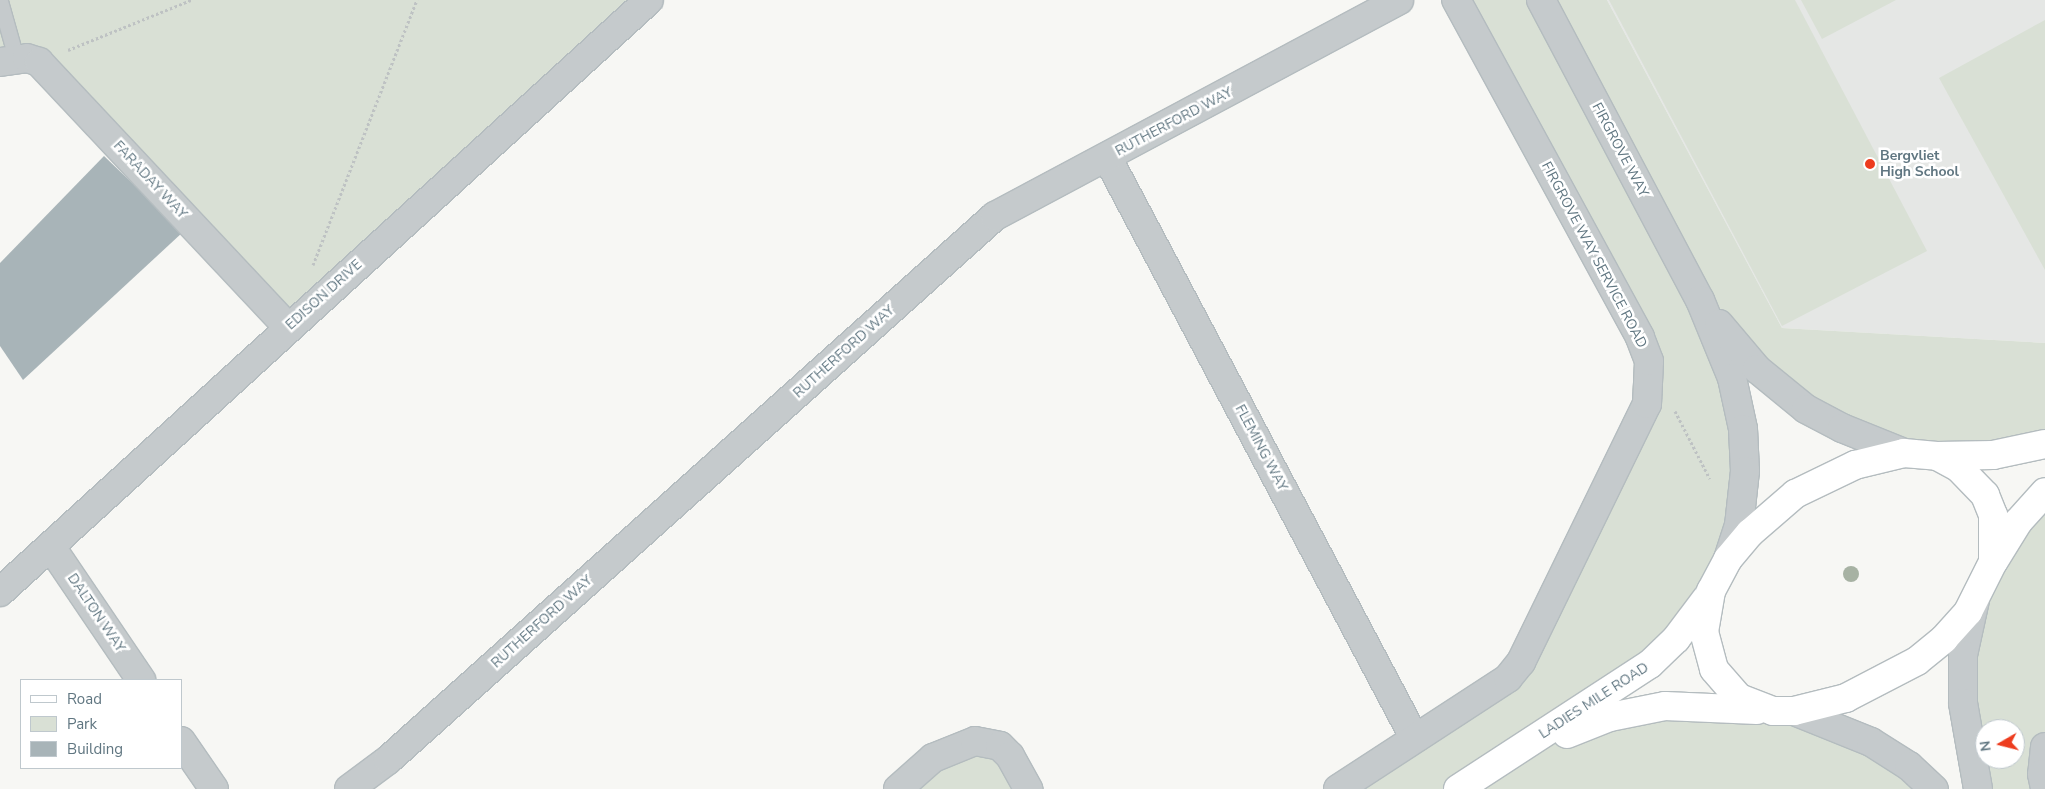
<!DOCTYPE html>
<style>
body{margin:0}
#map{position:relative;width:2045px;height:789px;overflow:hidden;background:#f7f7f4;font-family:"Nunito Sans",sans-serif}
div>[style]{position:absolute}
.built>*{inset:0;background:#e5e7e5}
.green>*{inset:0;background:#d9e0d5}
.building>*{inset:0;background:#a8b4b8}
.path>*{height:3px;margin-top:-1.5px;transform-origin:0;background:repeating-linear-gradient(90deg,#bec2c3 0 2.5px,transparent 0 5px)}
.roads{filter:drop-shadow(1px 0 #b4bcbf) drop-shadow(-1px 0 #b4bcbf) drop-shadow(0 1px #b4bcbf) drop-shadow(0 -1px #b4bcbf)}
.service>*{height:15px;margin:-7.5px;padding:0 7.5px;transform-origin:7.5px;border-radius:7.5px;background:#c5cacc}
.minor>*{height:28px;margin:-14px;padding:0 14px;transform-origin:14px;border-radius:14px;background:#c5cacc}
.tertiary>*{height:28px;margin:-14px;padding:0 14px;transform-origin:14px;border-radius:14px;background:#c5cacc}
.secondary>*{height:28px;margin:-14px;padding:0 14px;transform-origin:14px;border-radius:14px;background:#fff}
.trees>*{width:16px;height:16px;margin:-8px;border-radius:50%;background:#a7b2a3}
.dots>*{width:14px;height:14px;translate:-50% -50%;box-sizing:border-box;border:2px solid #fff;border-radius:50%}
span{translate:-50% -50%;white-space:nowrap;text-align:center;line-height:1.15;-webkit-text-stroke:5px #fff;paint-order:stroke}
.street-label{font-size:14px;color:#607681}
.poi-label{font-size:14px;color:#607681;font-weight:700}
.left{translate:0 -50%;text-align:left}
.legend{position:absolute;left:20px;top:679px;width:162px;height:90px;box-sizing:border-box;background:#fff;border:1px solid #bfc8cd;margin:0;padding:6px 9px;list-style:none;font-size:15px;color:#607681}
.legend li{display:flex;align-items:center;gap:10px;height:25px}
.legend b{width:25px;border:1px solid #bfc8cd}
.north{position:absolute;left:1975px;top:719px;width:50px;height:50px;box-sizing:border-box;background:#fff;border:1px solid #bfc8cd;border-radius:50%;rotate:262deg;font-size:14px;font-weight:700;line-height:20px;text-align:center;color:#607681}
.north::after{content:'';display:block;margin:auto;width:18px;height:22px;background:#ed3c1e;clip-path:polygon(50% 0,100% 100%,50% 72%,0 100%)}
</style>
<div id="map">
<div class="built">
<i style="clip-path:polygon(1607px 0,2045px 0,2045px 343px,1782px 328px)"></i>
</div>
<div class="green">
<i style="clip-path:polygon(0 0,649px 0,289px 328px,39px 62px,0 62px)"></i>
<i style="clip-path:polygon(1456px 0,1607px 0,1782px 328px,2045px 343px,2045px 444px,1993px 455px,1862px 437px,1741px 351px,1728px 559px,1593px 724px,1794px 711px,1934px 789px,1338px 789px,1495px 690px,1649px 384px)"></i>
<i style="clip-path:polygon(1609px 0,1795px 0,1927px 251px,1782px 326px)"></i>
<i style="clip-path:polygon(1801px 0,1896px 0,1822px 39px)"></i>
<i style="clip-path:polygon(2045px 20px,2045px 270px,1939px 78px)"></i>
<i style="clip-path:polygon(evenodd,2045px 492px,2045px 789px,1978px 789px,1968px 621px,2045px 492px,1985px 729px,2015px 729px,2015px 759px,1985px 759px,1985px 729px)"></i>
<i style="clip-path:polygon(975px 741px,1028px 789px,898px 789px)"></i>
</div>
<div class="building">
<i style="clip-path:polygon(104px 156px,183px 232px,23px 380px,0 346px,0 263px)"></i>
</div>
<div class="path">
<i style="left:68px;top:50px;width:133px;rotate:-22.1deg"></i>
<i style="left:313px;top:265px;width:285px;rotate:-68.6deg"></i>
<i style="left:1675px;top:411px;width:76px;rotate:62.8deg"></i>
</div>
<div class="roads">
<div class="service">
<i style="left:0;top:1px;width:59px;rotate:74.3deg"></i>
</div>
<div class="minor">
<i style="left:0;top:62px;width:27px;rotate:-8deg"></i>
<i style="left:27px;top:58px;width:13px;rotate:18deg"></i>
<i style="left:39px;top:62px;width:365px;rotate:46.8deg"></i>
<i style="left:1107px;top:157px;width:658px;rotate:62.11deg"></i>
<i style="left:51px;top:547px;width:161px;rotate:55.9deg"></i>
<i style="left:0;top:592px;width:878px;rotate:-42.37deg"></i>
<i style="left:181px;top:741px;width:58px;rotate:55.5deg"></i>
<i style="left:2045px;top:747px;width:27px;rotate:96deg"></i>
<i style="left:2042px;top:774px;width:14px;rotate:78deg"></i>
<i style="left:349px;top:789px;width:49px;rotate:-36.6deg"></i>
<i style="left:388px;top:760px;width:815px;rotate:-41.87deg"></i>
<i style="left:995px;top:216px;width:458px;rotate:-28.1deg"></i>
<i style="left:898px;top:789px;width:47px;rotate:-41.5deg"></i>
<i style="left:933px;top:758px;width:45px;rotate:-22deg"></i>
<i style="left:975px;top:741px;width:25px;rotate:11deg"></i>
<i style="left:1000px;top:746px;width:14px;rotate:45deg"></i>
<i style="left:1010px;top:756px;width:38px;rotate:61deg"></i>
<i style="left:1338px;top:789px;width:203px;rotate:-33.1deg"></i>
<i style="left:1508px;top:678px;width:21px;rotate:-51deg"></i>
<i style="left:1521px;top:662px;width:287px;rotate:-64deg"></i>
<i style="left:1647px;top:404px;width:43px;rotate:-87.3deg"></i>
<i style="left:1649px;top:361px;width:26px;rotate:-111deg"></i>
<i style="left:1640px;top:337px;width:384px;rotate:-118.6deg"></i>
</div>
<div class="tertiary">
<i style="left:1541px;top:0;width:340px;rotate:62.1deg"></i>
<i style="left:1700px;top:300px;width:84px;rotate:67.7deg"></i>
<i style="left:1732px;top:378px;width:52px;rotate:77.8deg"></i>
<i style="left:1743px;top:429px;width:42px;rotate:87.3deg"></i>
<i style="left:1745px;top:471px;width:54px;rotate:96.3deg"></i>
<i style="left:1739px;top:525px;width:36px;rotate:108deg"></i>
<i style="left:1719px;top:324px;width:59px;rotate:49.8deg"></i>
<i style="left:1757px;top:369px;width:63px;rotate:39.2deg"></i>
<i style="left:1806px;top:409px;width:41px;rotate:27.8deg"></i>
<i style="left:1842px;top:428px;width:67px;rotate:22deg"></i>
<i style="left:1975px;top:600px;width:56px;rotate:102.3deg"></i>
<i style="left:1963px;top:655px;width:48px;rotate:90deg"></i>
<i style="left:1963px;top:703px;width:87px;rotate:80.1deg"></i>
<i style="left:1794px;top:711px;width:83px;rotate:21.9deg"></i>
<i style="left:1871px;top:742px;width:45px;rotate:32.3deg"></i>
<i style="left:1909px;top:766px;width:34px;rotate:43deg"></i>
</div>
<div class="secondary">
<i style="left:1904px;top:453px;width:33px;rotate:5deg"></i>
<i style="left:1937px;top:456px;width:24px;rotate:28deg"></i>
<i style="left:1958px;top:467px;width:39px;rotate:46deg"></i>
<i style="left:1985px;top:495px;width:22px;rotate:68deg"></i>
<i style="left:1993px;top:515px;width:47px;rotate:90deg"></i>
<i style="left:1993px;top:562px;width:56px;rotate:116.6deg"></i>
<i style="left:1968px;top:612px;width:36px;rotate:132deg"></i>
<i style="left:1944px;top:639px;width:35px;rotate:141deg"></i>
<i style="left:1917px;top:661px;width:80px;rotate:152.5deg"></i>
<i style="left:1846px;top:698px;width:54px;rotate:166deg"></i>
<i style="left:1794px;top:711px;width:21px;rotate:180deg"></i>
<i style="left:1773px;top:711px;width:36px;rotate:-159deg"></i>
<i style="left:1739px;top:698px;width:38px;rotate:-131deg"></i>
<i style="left:1714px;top:669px;width:38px;rotate:-105deg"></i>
<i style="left:1704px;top:632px;width:42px;rotate:-80.3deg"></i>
<i style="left:1711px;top:591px;width:36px;rotate:-62deg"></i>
<i style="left:1728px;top:559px;width:34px;rotate:-50deg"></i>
<i style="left:1750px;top:533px;width:60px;rotate:-40.9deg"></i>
<i style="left:1795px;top:494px;width:67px;rotate:-25.8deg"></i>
<i style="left:1855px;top:465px;width:50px;rotate:-13.8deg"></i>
<i style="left:1937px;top:456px;width:56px;rotate:-1deg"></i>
<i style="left:1993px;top:455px;width:53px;rotate:-11.9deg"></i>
<i style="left:1994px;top:561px;width:46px;rotate:-58.4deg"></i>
<i style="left:2018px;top:522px;width:40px;rotate:-48deg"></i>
<i style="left:1567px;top:734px;width:46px;rotate:-21.6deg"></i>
<i style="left:1610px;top:717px;width:56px;rotate:-11.3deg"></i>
<i style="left:1665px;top:706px;width:92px;rotate:2.5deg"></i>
<i style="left:1458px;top:789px;width:229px;rotate:-33.1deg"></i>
<i style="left:1650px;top:664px;width:36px;rotate:-44deg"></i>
<i style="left:1676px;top:639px;width:50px;rotate:-53.1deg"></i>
</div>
</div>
<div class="trees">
<i style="left:1851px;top:574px"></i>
</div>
<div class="dots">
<i style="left:1870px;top:164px;background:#ed3c1e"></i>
</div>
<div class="street-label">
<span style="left:1174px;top:122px;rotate:-28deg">RUTHERFORD WAY</span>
<span style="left:1620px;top:150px;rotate:62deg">FIRGROVE WAY</span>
<span style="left:150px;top:180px;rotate:47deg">FARADAY WAY</span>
<span style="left:1594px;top:255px;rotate:62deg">FIRGROVE WAY SERVICE ROAD</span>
<span style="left:324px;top:295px;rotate:-42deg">EDISON DRIVE</span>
<span style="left:844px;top:352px;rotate:-42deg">RUTHERFORD WAY</span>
<span style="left:1261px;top:448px;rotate:62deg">FLEMING WAY</span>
<span style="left:96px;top:613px;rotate:56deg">DALTON WAY</span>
<span style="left:542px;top:622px;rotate:-42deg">RUTHERFORD WAY</span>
<span style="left:1594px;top:701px;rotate:-33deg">LADIES MILE ROAD</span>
</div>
<div class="poi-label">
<span class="left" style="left:1880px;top:164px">Bergvliet<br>High School</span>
</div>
<ul class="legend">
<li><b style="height:6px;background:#fff"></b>Road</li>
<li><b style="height:14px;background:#d9e0d5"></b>Park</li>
<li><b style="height:14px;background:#a8b4b8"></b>Building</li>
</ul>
<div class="north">N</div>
</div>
